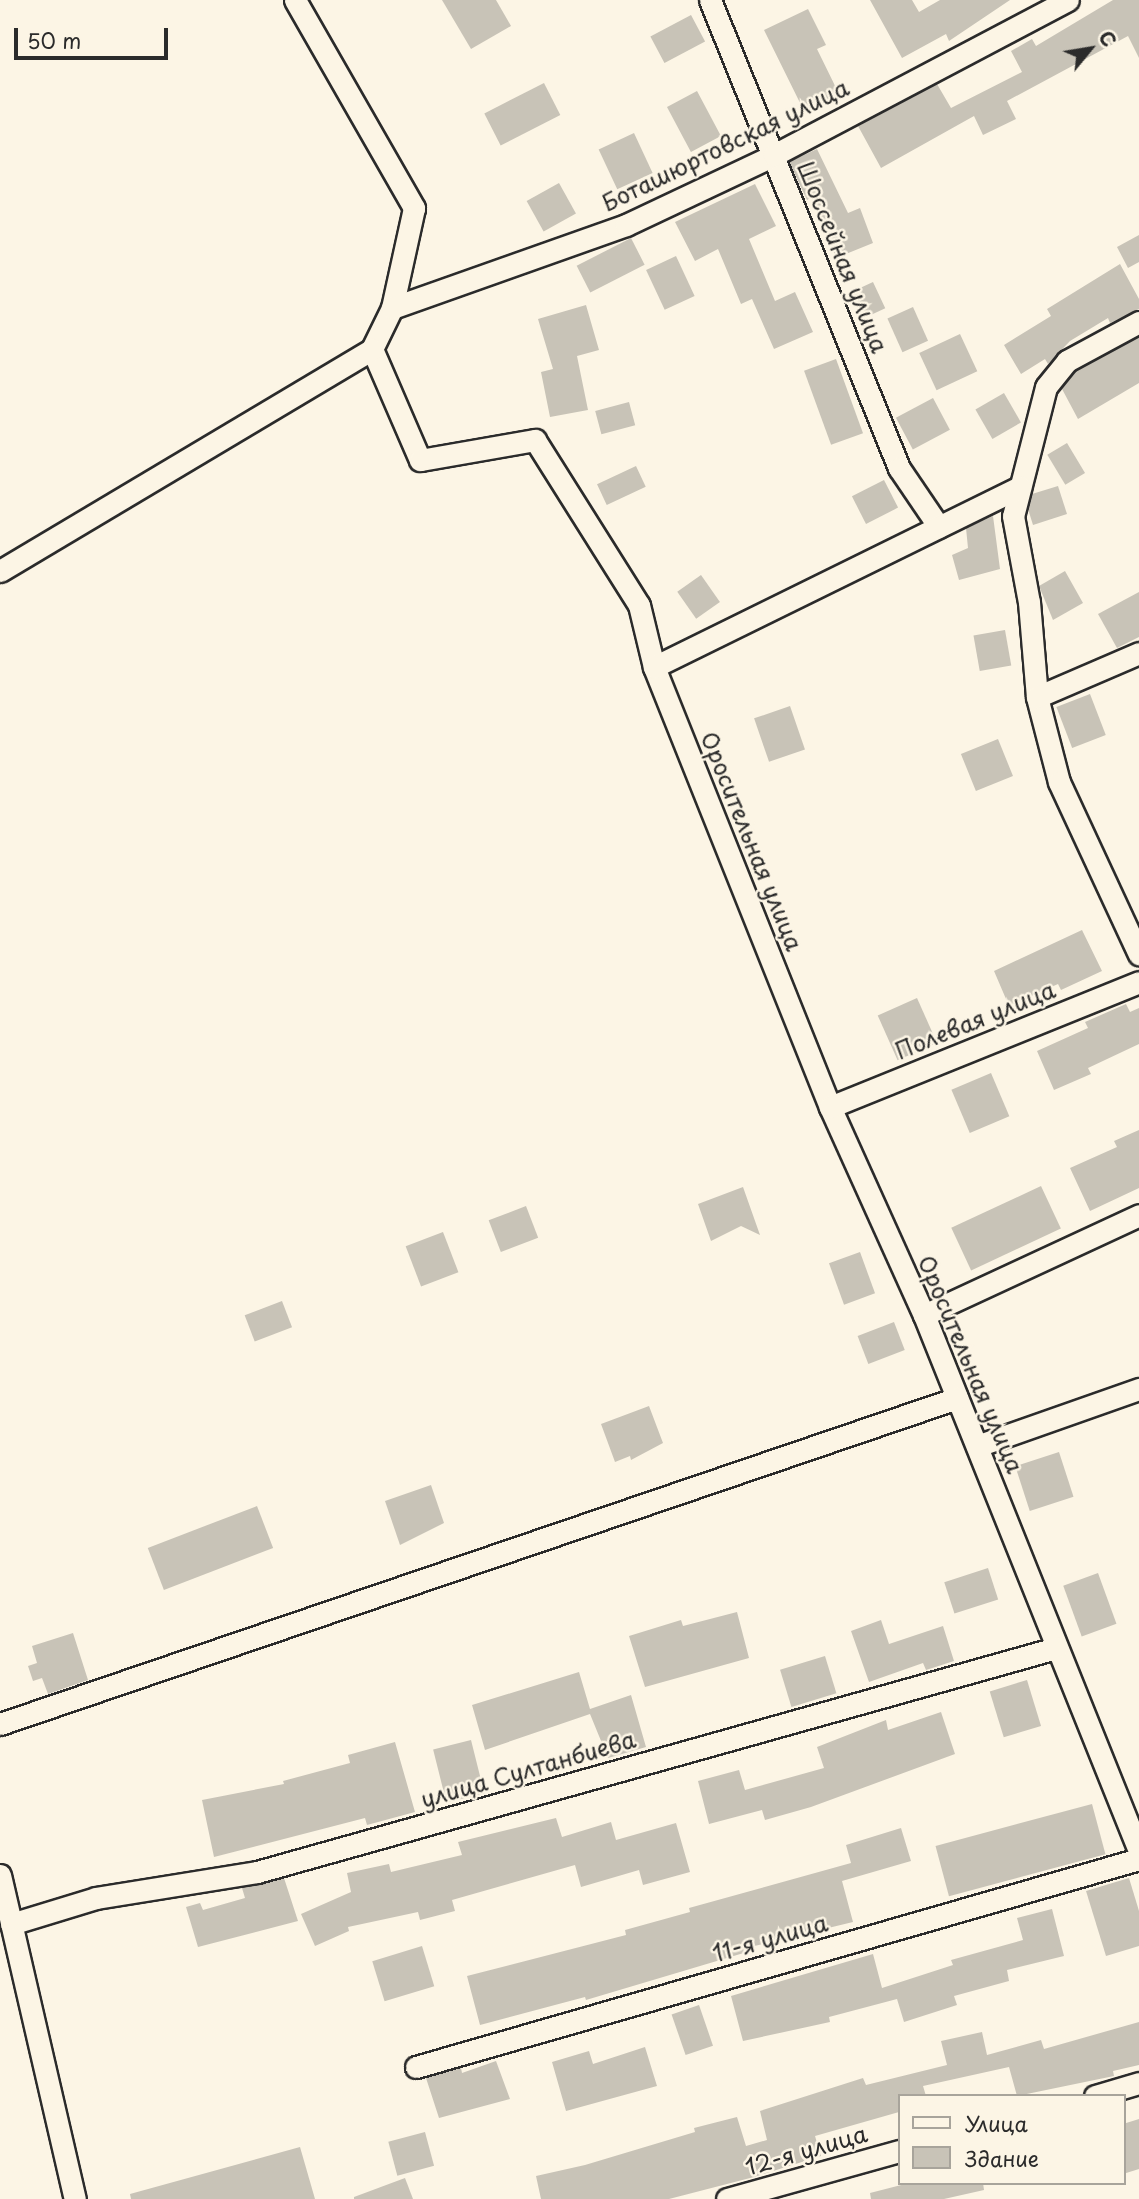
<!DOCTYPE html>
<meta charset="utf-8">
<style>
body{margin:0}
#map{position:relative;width:1139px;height:2199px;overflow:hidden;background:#fcf5e5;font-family:"Playpen Sans",sans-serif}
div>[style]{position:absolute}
.building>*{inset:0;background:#c8c3b7;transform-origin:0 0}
.roads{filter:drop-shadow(2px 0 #2b2b2b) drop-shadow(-2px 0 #2b2b2b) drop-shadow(0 2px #2b2b2b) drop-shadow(0 -2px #2b2b2b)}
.street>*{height:21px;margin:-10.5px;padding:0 10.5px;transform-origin:10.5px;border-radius:10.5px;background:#fcf5e5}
span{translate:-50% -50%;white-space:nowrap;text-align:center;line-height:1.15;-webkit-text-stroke:5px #fcf5e5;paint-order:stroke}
.street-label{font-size:23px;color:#2b2b2b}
.legend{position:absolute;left:898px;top:2094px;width:228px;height:91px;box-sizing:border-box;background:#fcf5e5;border:2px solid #a8a49b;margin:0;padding:9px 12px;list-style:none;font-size:21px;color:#2b2b2b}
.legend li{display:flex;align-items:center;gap:14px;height:35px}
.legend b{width:35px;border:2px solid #a8a49b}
.north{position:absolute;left:1055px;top:14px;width:70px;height:70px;-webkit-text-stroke:5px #fcf5e5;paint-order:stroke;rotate:60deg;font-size:19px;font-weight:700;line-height:28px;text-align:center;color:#2b2b2b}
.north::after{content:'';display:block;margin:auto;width:24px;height:32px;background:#2b2b2b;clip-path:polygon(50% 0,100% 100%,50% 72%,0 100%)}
.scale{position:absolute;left:14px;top:28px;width:154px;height:32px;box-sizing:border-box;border:4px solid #2b2b2b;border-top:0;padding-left:9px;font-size:21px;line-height:24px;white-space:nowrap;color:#2b2b2b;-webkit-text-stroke:5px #fcf5e5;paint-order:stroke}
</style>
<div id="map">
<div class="building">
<i style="clip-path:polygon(442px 0,496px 0,511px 26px,471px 49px)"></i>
<i style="clip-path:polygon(870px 0,912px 0,919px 12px,940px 0,1010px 0,949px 41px,946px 34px,902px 58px)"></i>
<i style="clip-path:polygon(1113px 0,1139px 0,1139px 58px,1128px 36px,1007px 101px,1016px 119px,983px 135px,974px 116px,881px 168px,858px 126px,937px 84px,951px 108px,1022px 72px,1011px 51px,1032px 39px,1036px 46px)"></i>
<i style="clip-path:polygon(808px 9px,826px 45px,817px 49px,840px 96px,805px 113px,764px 30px)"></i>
<i style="left:691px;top:15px;width:30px;height:46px;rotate:62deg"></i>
<i style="left:544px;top:83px;width:36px;height:67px;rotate:63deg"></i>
<i style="left:697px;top:91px;width:51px;height:34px;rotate:62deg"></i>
<i style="left:634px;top:133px;width:44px;height:39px;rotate:65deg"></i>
<i style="clip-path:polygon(817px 149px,848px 213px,860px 208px,873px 243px,836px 258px,812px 197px,807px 200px,789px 162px)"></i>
<i style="left:559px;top:183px;width:35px;height:37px;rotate:61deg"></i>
<i style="clip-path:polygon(755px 184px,776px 226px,749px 239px,775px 301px,795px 292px,813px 332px,774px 349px,752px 299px,741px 304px,718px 249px,695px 261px,675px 222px)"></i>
<i style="clip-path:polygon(1139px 235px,1139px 262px,1128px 268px,1117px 247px)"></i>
<i style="left:631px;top:238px;width:30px;height:61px;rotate:63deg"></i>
<i style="left:676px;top:256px;width:44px;height:33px;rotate:65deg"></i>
<i style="clip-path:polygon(1120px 264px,1139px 299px,1139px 309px,1110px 323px,1108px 318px,1070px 341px,1048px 364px,1045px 359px,1021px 374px,1004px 345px,1051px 316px,1047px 309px)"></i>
<i style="left:873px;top:282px;width:29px;height:25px;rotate:65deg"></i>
<i style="clip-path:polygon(586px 305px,599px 350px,577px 356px,588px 410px,550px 417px,541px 372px,553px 369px,538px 319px)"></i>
<i style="left:913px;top:307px;width:37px;height:28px;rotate:66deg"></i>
<i style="left:960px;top:334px;width:41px;height:45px;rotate:65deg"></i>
<i style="clip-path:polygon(1139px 337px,1139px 383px,1078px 419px,1062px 389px,1076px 371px)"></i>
<i style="left:836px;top:359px;width:79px;height:34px;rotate:70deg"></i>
<i style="left:1004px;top:393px;width:34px;height:33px;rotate:60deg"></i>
<i style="left:933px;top:398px;width:36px;height:42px;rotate:62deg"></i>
<i style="left:629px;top:402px;width:24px;height:35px;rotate:75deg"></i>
<i style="left:1067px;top:443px;width:35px;height:23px;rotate:59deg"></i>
<i style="left:636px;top:466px;width:23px;height:43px;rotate:65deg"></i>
<i style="left:884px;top:480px;width:31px;height:36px;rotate:63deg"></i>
<i style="clip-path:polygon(1058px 486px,1067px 514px,1033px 525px,1028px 509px,1032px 494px)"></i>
<i style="clip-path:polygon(993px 516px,1000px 569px,959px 580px,952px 555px,968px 548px,966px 528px)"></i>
<i style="clip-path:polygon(1065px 571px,1083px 603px,1053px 620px,1039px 586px)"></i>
<i style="left:701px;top:575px;width:33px;height:29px;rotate:55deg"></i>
<i style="clip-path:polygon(1139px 592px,1139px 637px,1117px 648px,1098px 614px)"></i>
<i style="left:1005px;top:630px;width:36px;height:32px;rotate:80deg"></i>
<i style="left:1090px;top:694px;width:44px;height:36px;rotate:69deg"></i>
<i style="left:790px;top:706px;width:46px;height:38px;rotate:71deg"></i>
<i style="left:998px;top:739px;width:40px;height:40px;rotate:68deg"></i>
<i style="clip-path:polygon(1082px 930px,1102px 971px,1061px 990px,1058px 984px,1009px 1006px,994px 971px)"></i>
<i style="left:917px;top:998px;width:49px;height:43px;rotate:66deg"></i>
<i style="clip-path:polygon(1126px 1004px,1130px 1012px,1139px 1008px,1139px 1044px,1088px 1068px,1091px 1074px,1054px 1090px,1037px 1051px,1088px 1028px,1085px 1022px)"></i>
<i style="left:991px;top:1073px;width:47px;height:43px;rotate:67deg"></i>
<i style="clip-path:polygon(1139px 1130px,1139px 1188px,1090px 1211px,1070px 1168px,1117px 1147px,1114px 1141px)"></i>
<i style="left:1041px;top:1186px;width:47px;height:99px;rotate:65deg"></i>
<i style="clip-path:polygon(743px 1187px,760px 1235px,741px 1226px,711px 1241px,698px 1204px)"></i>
<i style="left:526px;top:1206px;width:34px;height:40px;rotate:69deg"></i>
<i style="left:443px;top:1232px;width:43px;height:40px;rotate:69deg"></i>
<i style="left:860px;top:1252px;width:44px;height:33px;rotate:70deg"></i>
<i style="left:282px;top:1301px;width:28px;height:40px;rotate:69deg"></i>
<i style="left:894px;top:1322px;width:30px;height:39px;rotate:69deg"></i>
<i style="clip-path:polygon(649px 1406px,663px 1443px,631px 1460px,630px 1456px,615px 1462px,601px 1424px)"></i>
<i style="left:1059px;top:1452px;width:47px;height:46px;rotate:72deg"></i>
<i style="clip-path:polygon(431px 1485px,444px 1523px,400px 1545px,385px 1501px)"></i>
<i style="left:257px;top:1506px;width:45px;height:117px;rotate:69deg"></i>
<i style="left:988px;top:1568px;width:33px;height:46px;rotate:72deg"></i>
<i style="left:1098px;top:1573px;width:54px;height:37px;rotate:70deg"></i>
<i style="clip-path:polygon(737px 1612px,749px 1658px,645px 1687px,629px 1636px,681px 1620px,683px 1626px)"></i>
<i style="clip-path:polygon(881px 1620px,889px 1644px,943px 1626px,954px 1661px,926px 1670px,923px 1663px,869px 1682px,851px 1631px)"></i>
<i style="clip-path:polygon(73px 1633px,88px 1680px,48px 1694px,42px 1678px,33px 1681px,28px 1666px,37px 1663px,32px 1646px)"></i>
<i style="left:825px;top:1656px;width:39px;height:47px;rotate:73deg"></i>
<i style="clip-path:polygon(579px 1672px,590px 1709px,631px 1695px,646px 1747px,608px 1758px,590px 1714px,485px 1750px,472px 1705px)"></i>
<i style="left:1027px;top:1680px;width:48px;height:39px;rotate:73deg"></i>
<i style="clip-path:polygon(941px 1712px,955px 1754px,811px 1807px,765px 1820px,762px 1810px,709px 1824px,698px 1781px,739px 1770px,745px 1790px,824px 1768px,817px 1747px,886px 1720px,888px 1730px)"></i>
<i style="left:471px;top:1740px;width:55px;height:39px;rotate:76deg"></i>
<i style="clip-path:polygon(395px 1742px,415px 1812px,367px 1825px,365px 1818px,214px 1857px,202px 1800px,284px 1784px,283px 1781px,350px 1763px,348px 1755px)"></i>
<i style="left:1092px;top:1804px;width:52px;height:162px;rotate:75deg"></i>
<i style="clip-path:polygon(556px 1818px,562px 1837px,611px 1822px,616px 1840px,676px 1823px,690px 1872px,643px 1885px,639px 1870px,581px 1887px,575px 1865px,452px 1900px,455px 1911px,420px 1920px,418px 1912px,348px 1927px,349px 1931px,315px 1946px,301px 1914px,351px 1892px,347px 1873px,389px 1864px,391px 1872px,462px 1855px,458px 1842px)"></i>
<i style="clip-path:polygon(901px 1828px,911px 1861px,842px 1881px,853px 1922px,746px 1948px,747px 1952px,586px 2000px,585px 1997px,480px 2025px,467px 1976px,626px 1935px,625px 1930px,690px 1912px,689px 1908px,851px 1863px,846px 1845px)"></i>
<i style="clip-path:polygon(284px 1878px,298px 1921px,198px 1947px,186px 1907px,200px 1903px,203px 1910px,245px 1898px,242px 1888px)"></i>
<i style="clip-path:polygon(1129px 1878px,1139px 1911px,1139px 1946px,1106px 1956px,1086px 1891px)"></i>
<i style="clip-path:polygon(1052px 1909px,1064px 1956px,1007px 1970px,1009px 1981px,954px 1996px,957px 2005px,904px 2022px,897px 1999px,829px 2017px,830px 2022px,743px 2041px,731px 1996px,873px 1954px,882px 1988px,953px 1965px,951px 1960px,1023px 1940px,1017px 1918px)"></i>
<i style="left:422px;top:1946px;width:42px;height:52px;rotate:73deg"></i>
<i style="left:699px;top:2005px;width:43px;height:29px;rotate:71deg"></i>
<i style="clip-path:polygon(1139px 2022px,1139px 2065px,1113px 2071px,1114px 2076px,1017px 2096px,1009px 2067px,923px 2086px,926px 2096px,899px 2096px,899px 2112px,815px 2136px,821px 2156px,754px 2177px,669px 2199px,541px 2199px,536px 2176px,585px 2165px,695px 2132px,694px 2128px,737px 2117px,746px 2146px,767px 2140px,760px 2111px,863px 2078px,866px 2085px,947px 2065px,941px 2041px,982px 2032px,987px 2055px,1041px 2040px,1044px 2049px)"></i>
<i style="clip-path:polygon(645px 2047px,657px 2086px,566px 2111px,552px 2062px,589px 2051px,593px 2064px)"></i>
<i style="clip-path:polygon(496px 2061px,510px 2099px,439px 2118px,426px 2078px,461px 2068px,462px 2073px)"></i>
<i style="clip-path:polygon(1139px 2119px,1139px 2169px,1123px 2174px,1123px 2124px)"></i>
<i style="left:425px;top:2132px;width:35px;height:38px;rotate:75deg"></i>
<i style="clip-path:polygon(300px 2147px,315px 2199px,131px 2199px,130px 2194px)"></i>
<i style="clip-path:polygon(405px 2178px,413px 2199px,354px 2199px,354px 2197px)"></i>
<i style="clip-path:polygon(909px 2183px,983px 2183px,984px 2190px,944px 2199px,871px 2199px,870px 2193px)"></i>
</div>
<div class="roads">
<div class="street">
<i style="left:295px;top:0;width:240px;rotate:60.2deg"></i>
<i style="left:414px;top:208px;width:102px;rotate:102.4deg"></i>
<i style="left:392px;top:308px;width:46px;rotate:116deg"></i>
<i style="left:372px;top:349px;width:121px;rotate:66.6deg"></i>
<i style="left:420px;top:460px;width:117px;rotate:-9.9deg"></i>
<i style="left:535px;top:440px;width:195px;rotate:57.8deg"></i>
<i style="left:639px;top:605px;width:64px;rotate:76.4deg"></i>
<i style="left:654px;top:667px;width:474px;rotate:68.2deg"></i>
<i style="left:830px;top:1107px;width:228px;rotate:65.7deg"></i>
<i style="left:924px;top:1315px;width:578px;rotate:68.14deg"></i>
<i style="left:710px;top:0;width:505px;rotate:68.01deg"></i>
<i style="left:899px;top:468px;width:71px;rotate:55.9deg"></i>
<i style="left:392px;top:308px;width:248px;rotate:-19.5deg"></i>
<i style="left:626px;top:225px;width:164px;rotate:-25.3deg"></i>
<i style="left:774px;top:155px;width:332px;rotate:-27.8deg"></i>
<i style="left:1139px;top:322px;width:82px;rotate:151.6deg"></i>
<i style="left:1067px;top:361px;width:33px;rotate:129deg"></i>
<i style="left:1046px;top:387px;width:133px;rotate:104.3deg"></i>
<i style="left:1013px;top:516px;width:87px;rotate:79.5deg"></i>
<i style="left:1029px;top:602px;width:95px;rotate:85.2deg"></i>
<i style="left:1037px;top:697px;width:88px;rotate:75.5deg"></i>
<i style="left:1059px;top:782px;width:190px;rotate:65.1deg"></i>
<i style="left:0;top:571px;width:433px;rotate:-30.8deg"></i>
<i style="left:654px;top:667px;width:408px;rotate:-26.2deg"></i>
<i style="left:1037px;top:697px;width:111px;rotate:-23.3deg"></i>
<i style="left:830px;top:1107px;width:333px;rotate:-22deg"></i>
<i style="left:924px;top:1315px;width:237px;rotate:-24.9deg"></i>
<i style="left:977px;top:1446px;width:172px;rotate:-19.4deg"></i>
<i style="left:0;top:1724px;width:1011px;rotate:-18.81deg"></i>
<i style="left:0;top:1875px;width:333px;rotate:77deg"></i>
<i style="left:11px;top:1924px;width:89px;rotate:-17deg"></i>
<i style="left:96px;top:1898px;width:163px;rotate:-9.2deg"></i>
<i style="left:257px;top:1872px;width:830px;rotate:-15.66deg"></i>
<i style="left:416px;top:2067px;width:752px;rotate:-16.05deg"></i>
<i style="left:1095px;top:2096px;width:46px;rotate:-16.5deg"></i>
<i style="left:727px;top:2199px;width:179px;rotate:-15.6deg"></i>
</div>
</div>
<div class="street-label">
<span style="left:725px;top:145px;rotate:-26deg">Боташюртовская улица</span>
<span style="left:843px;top:257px;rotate:68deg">Шоссейная улица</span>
<span style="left:752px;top:841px;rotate:68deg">Оросительная улица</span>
<span style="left:975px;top:1020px;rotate:-22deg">Полевая улица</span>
<span style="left:971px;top:1364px;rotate:67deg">Оросительная улица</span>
<span style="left:528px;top:1769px;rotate:-16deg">улица Султанбиева</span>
<span style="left:770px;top:1938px;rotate:-16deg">11-я улица</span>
<span style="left:806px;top:2150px;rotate:-16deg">12-я улица</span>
</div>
<ul class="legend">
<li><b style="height:9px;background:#fcf5e5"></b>Улица</li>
<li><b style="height:19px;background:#c8c3b7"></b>Здание</li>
</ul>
<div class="north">С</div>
<div class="scale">50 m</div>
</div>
